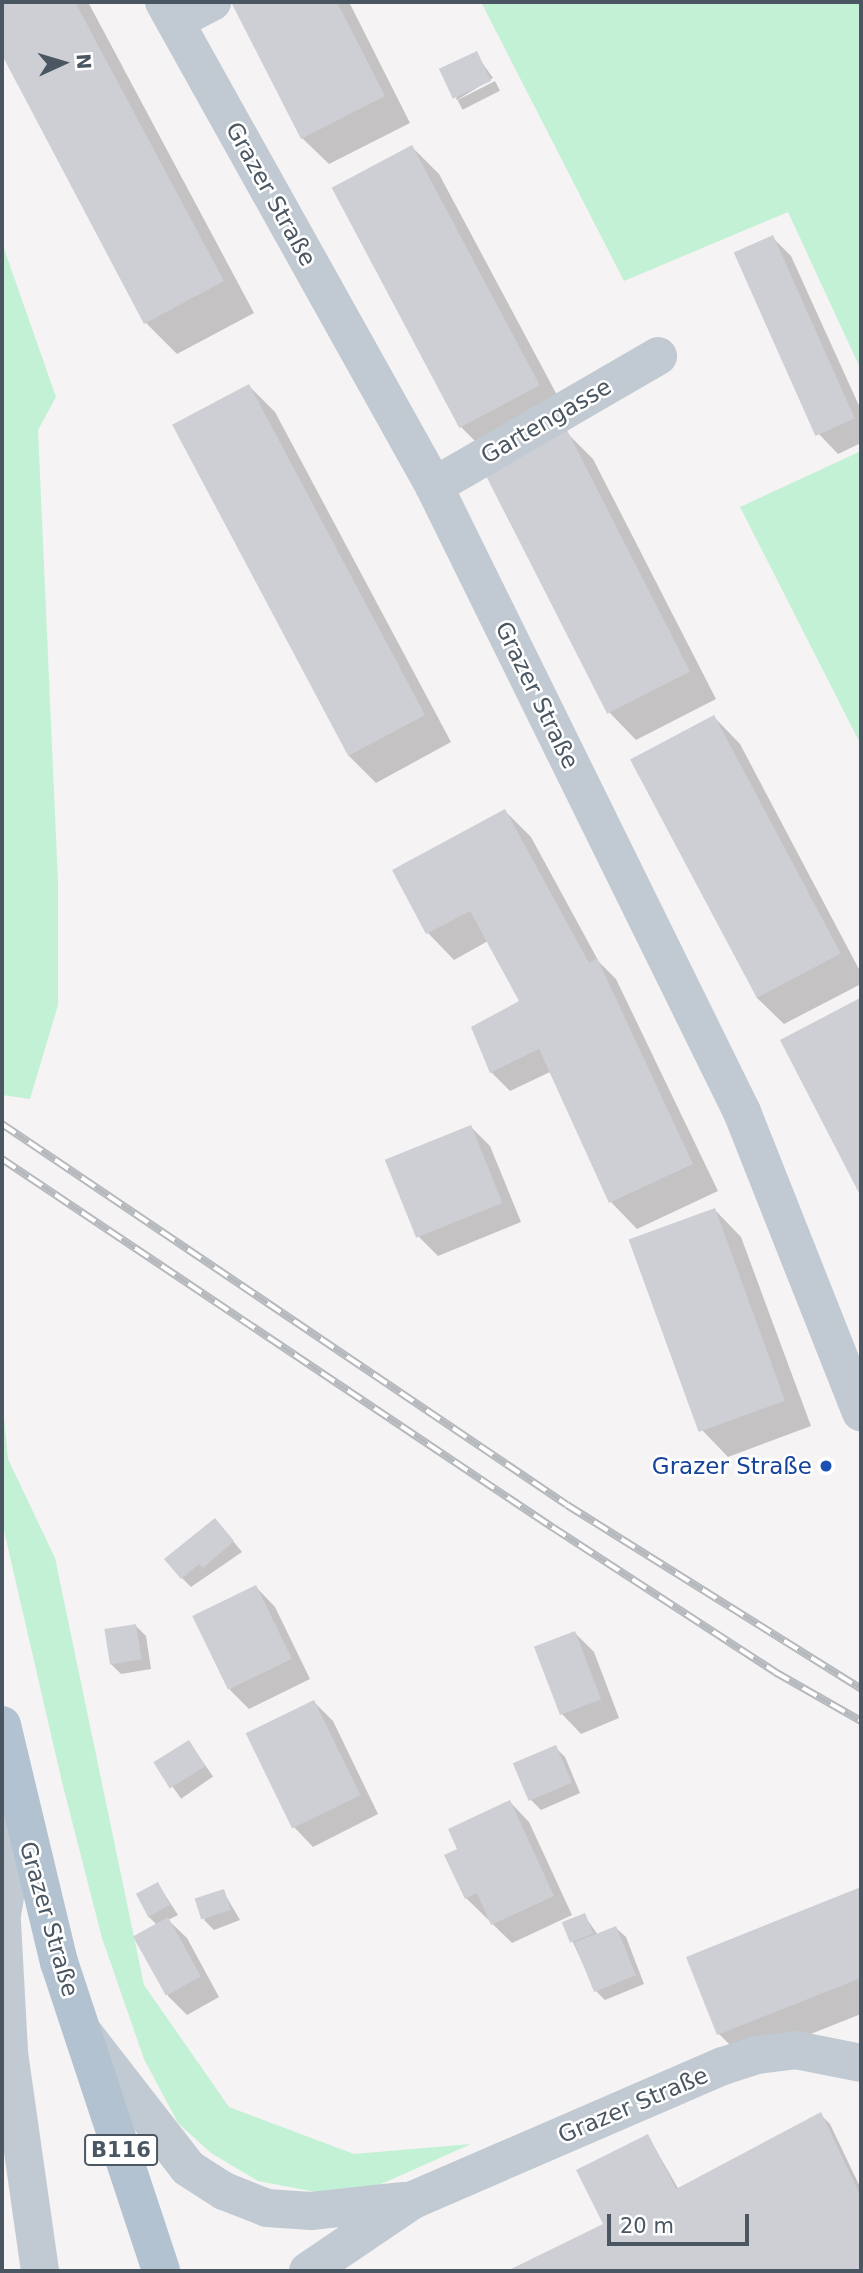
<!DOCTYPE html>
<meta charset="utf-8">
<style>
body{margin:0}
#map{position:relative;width:863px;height:2273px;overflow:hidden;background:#f5f3f3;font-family:"DejaVu Sans",sans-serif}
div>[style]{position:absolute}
.green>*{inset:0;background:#c3f1d5}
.shadow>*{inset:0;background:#0003;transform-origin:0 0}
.building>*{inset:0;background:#cdcfd5;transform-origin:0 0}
.minor>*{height:38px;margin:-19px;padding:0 19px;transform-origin:19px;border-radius:19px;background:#c1cad2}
.tertiary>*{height:38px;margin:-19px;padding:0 19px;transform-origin:19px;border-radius:19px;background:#c1cad2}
.primary>*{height:38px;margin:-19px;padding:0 19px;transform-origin:19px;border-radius:19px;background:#b3c2d1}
.rail>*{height:8px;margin-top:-4px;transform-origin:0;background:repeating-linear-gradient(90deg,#fff 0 16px,#b5b8bd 0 32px);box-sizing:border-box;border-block:2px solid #b5b8bd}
.dots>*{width:19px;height:19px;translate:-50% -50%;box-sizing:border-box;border:4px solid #fff;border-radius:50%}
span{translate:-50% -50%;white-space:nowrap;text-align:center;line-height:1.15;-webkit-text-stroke:5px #fff;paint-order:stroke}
.shield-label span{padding:2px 5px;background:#fff;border:2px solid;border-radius:5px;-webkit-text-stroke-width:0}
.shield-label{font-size:21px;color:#4a5661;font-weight:700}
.street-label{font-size:23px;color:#4a5661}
.transit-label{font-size:23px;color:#164399}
.right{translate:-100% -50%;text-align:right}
.frame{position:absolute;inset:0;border:4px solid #4a5661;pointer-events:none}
.north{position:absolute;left:28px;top:28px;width:70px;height:70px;-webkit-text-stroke:5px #fff;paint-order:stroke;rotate:86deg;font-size:19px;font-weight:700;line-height:28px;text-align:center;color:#4a5661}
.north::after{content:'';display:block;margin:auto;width:24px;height:32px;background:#4a5661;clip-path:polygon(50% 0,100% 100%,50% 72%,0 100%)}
.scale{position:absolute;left:607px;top:2214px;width:142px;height:32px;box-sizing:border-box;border:4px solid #4a5661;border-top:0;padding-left:9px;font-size:21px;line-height:24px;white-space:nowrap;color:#4a5661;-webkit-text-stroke:5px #fff;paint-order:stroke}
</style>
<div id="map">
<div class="green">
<i style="clip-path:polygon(481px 2px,861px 2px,861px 370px,788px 212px,624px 281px)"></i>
<i style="clip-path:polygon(2px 243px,56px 397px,38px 430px,58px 882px,58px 1005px,30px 1099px,2px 1095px)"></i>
<i style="clip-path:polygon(861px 451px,861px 745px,740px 507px)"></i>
<i style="clip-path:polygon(2px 1396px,8px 1459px,55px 1558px,144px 1985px,229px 2107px,354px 2154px,471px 2144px,370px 2189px,321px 2193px,258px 2181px,211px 2153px,178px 2123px,144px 2059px,102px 1938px,62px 1782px,2px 1522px)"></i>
</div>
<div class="shadow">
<i style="clip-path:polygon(2px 2px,88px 2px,254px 313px,177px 354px,145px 322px,2px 52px)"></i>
<i style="clip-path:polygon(349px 2px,410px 123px,329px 164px,302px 138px,234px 3px)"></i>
<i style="clip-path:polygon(476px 54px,493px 78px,457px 100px,456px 99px)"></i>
<i style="left:495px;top:81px;width:11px;height:42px;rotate:63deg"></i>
<i style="clip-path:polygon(412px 147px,439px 174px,566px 412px,488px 454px,461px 427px)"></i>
<i style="clip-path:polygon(772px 237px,791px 256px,861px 410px,861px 443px,838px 454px,819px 434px,736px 254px)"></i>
<i style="clip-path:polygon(249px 386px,275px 412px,451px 742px,376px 783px,349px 756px)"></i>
<i style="clip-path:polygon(567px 433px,593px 459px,716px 699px,636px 740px,610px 713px,487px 473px)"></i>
<i style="clip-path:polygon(714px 717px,740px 744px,861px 973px,861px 984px,784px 1024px,757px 998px)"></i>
<i style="clip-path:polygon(505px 811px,531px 837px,599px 962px,616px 979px,718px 1191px,637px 1229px,611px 1202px,550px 1072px,510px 1091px,491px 1072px,521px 1002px,488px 941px,454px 960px,428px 933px,394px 871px)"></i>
<i style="clip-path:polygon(860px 1001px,861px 1002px,861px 1192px,782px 1041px)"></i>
<i style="clip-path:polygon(471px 1127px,490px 1146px,521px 1222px,438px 1256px,419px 1237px)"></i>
<i style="clip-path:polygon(715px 1210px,741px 1237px,811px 1426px,728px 1457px,702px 1430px)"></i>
<i style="clip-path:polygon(224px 1530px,242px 1552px,191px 1587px,182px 1578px)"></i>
<i style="clip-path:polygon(256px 1587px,275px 1607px,310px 1679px,249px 1709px,230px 1690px)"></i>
<i style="clip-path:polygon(136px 1626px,146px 1636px,151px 1669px,121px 1674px,111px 1664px)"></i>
<i style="clip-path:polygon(575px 1633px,594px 1652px,619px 1718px,581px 1734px,562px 1714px)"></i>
<i style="clip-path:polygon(314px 1702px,333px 1721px,378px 1814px,313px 1847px,294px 1827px)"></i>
<i style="left:189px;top:1742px;width:42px;height:39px;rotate:55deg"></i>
<i style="clip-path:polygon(555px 1747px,565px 1757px,580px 1793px,541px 1810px,531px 1800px)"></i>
<i style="clip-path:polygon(510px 1802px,529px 1822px,572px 1915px,512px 1943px,466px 1898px,459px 1850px)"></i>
<i style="clip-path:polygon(158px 1884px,178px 1915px,168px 1920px,187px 1938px,219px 1997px,187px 2015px,168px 1996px,157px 1925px,147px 1915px)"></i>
<i style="clip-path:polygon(861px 1889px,861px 2014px,745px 2060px,719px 2034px,689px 1958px)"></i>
<i style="clip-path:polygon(223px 1891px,240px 1920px,214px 1930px,204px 1920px)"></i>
<i style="clip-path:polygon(584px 1915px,598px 1935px,616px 1928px,626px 1937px,644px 1984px,605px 2000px,595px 1990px,564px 1923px)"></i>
<i style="clip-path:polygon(821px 2115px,830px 2124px,861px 2189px,861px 2271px,511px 2271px,605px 2224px,648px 2136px,679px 2190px)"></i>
</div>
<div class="building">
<i style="clip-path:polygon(2px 2px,75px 2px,224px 281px,144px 324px,2px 55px)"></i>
<i style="clip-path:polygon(231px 2px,337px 2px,385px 96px,301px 139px)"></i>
<i style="left:477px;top:51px;width:33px;height:42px;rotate:65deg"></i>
<i style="left:412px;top:145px;width:272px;height:91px;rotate:62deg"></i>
<i style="left:773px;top:235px;width:201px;height:43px;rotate:66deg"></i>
<i style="left:249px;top:384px;width:375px;height:87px;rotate:62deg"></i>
<i style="left:567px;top:430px;width:271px;height:93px;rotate:63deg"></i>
<i style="left:714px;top:715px;width:270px;height:95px;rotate:62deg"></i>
<i style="clip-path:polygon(505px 809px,589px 963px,597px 958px,693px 1164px,609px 1203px,539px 1049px,490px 1073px,471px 1027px,519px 1001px,470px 911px,426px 934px,392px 870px)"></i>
<i style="clip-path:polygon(860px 998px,861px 1192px,859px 1193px,780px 1040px)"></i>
<i style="left:471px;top:1125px;width:84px;height:93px;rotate:68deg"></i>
<i style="left:715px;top:1208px;width:205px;height:92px;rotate:70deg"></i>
<i style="clip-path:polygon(215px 1518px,234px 1541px,203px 1568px,199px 1564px,181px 1579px,164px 1559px)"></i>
<i style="left:256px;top:1585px;width:82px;height:71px;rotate:64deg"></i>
<i style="left:136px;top:1624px;width:36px;height:32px;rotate:81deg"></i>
<i style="left:575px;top:1631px;width:73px;height:44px;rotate:69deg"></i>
<i style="left:314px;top:1700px;width:106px;height:76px;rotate:64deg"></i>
<i style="left:189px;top:1740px;width:31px;height:42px;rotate:58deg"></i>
<i style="left:556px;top:1745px;width:41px;height:47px;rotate:67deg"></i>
<i style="clip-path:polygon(510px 1800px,554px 1896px,491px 1925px,477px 1893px,465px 1899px,444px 1855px,457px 1849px,448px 1829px)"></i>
<i style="left:158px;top:1882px;width:26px;height:25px;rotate:62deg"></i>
<i style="clip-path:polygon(861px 1887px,861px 1978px,717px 2035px,686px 1957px)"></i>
<i style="left:224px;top:1889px;width:22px;height:31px;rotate:72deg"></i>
<i style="left:585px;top:1913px;width:22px;height:25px;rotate:68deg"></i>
<i style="left:168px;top:1917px;width:68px;height:40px;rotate:61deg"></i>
<i style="left:616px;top:1926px;width:53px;height:45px;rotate:68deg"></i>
<i style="clip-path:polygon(821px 2112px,861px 2197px,861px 2271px,507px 2271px,603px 2224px,576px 2170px,648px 2134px,676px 2189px)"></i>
</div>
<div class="minor">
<i style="left:164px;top:2px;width:554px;rotate:60.84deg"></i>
<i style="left:434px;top:486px;width:698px;rotate:63.8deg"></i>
<i style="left:742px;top:1112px;width:323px;rotate:68.4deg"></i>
<i style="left:167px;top:2px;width:21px;rotate:67deg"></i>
<i style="left:175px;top:21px;width:42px;rotate:-27.2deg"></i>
<i style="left:434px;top:486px;width:259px;rotate:-30.1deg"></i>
</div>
<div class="tertiary">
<i style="left:2px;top:1915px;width:104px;rotate:-80.6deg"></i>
<i style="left:2px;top:1922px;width:131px;rotate:86.9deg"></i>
<i style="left:9px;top:2053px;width:220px;rotate:81.9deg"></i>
<i style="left:85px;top:2035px;width:168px;rotate:52.2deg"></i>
<i style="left:188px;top:2168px;width:43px;rotate:32.6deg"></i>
<i style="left:224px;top:2191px;width:46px;rotate:21.6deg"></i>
<i style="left:267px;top:2208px;width:44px;rotate:3.9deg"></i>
<i style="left:311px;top:2211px;width:93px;rotate:-6.2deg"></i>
<i style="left:308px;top:2271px;width:127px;rotate:-34.1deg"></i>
<i style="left:413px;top:2200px;width:338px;rotate:-23.4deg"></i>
<i style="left:723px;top:2066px;width:36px;rotate:-18deg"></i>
<i style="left:757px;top:2055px;width:39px;rotate:-7deg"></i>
<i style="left:796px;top:2050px;width:66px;rotate:11.3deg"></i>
</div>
<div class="primary">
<i style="left:2px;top:1725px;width:244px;rotate:76.5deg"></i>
<i style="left:59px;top:1962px;width:325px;rotate:71.7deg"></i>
</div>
<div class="rail">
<i style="left:2px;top:1124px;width:681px;rotate:33.99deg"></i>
<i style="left:567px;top:1505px;width:347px;rotate:32deg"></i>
<i style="left:2px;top:1159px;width:662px;rotate:33.79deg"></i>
<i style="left:552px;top:1527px;width:266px;rotate:33deg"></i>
<i style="left:775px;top:1672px;width:99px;rotate:29.7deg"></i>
</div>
<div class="dots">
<i style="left:826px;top:1466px;background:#1a4fb4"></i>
</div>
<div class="shield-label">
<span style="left:121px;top:2150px">B116</span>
</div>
<div class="street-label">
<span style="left:271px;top:194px;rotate:61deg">Grazer Straße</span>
<span style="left:546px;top:421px;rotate:-30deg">Gartengasse</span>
<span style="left:537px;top:695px;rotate:64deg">Grazer Straße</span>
<span style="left:49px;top:1919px;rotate:74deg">Grazer Straße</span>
<span style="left:633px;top:2105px;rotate:-23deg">Grazer Straße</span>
</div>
<div class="transit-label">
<span class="right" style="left:812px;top:1466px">Grazer Straße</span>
</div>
<div class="frame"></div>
<div class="north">N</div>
<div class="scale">20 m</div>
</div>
